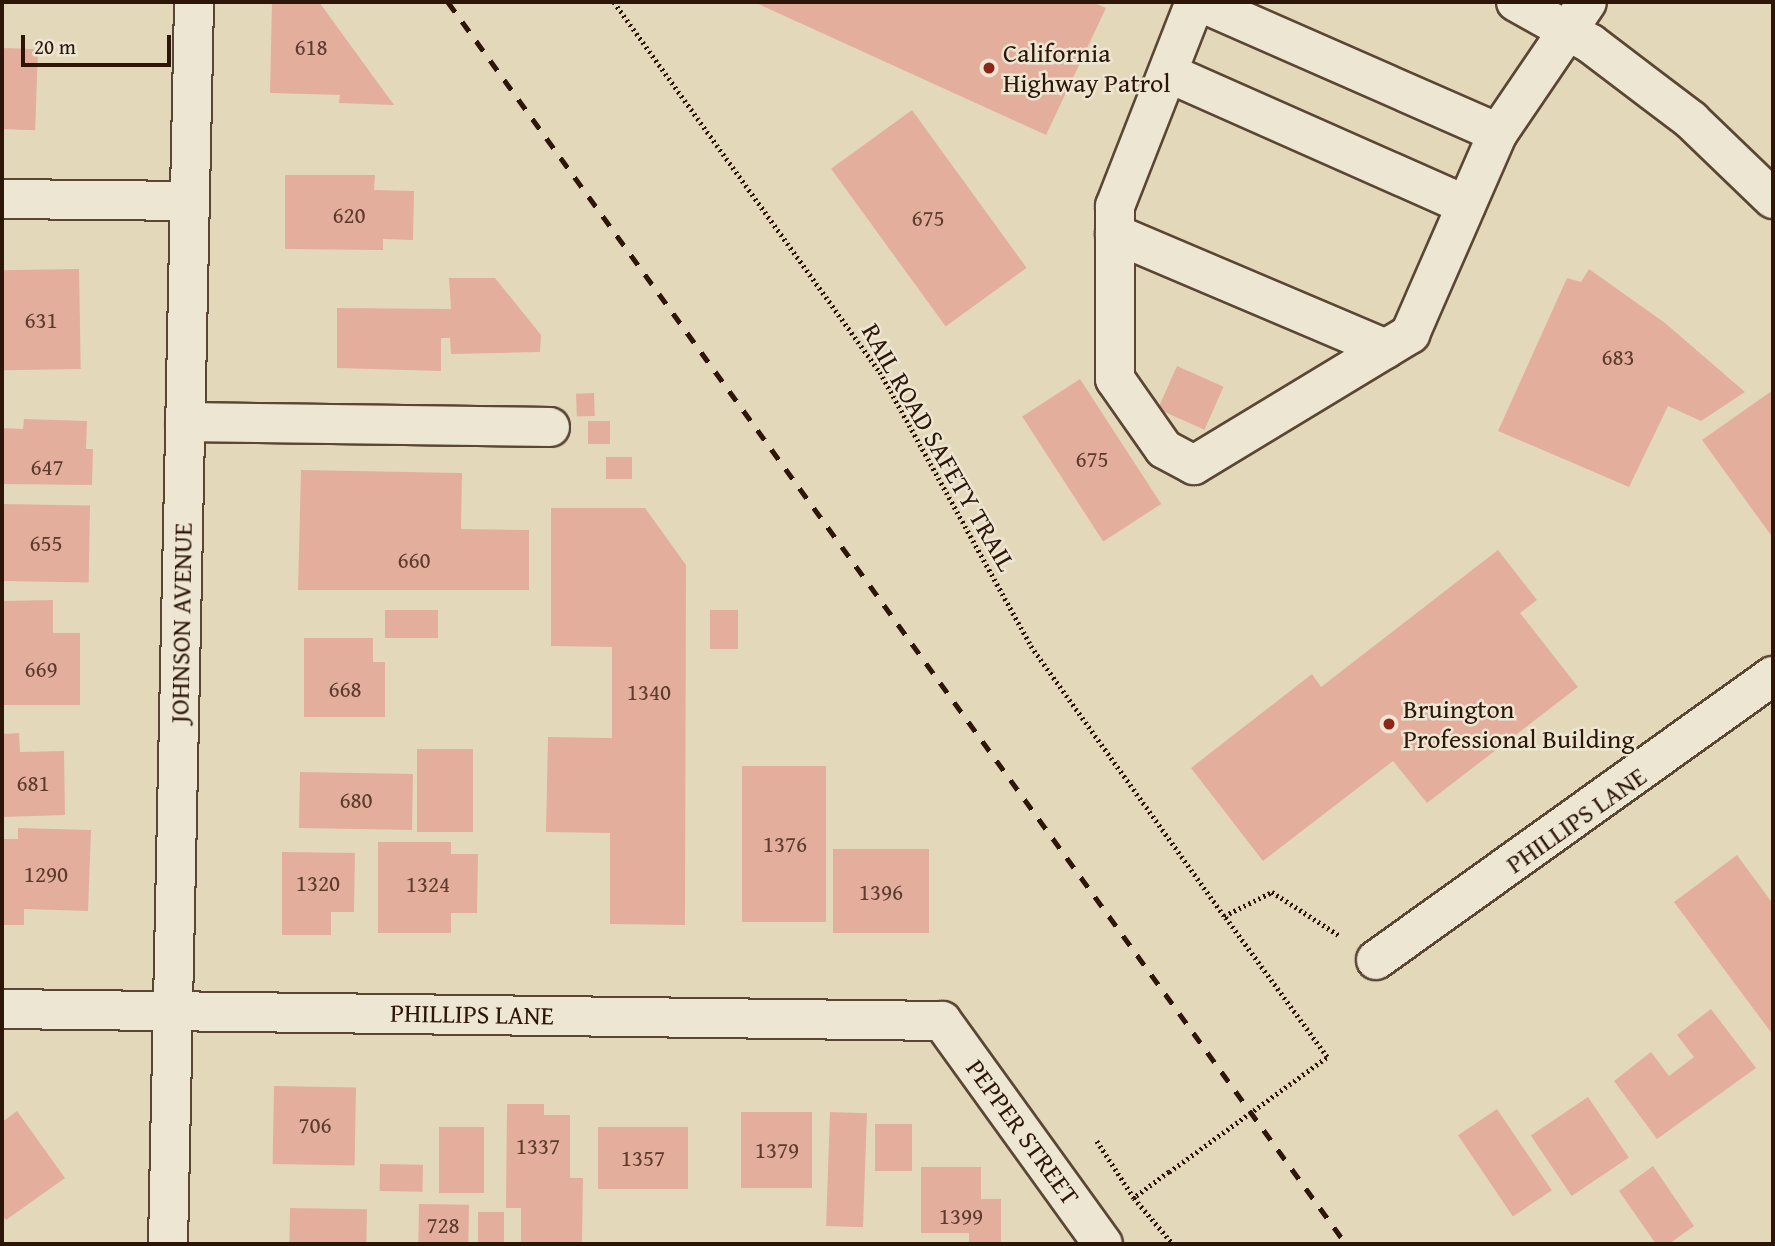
<!DOCTYPE html>
<style>
body{margin:0}
#map{position:relative;width:1775px;height:1246px;overflow:hidden;background:#e4d8bb;font-family:"Gentium Book Plus",serif}
div>[style]{position:absolute}
.building>*{inset:0;background:#e4ae9d;transform-origin:0 0}
.path>*{height:4.5px;margin-top:-2.25px;transform-origin:0;background:repeating-linear-gradient(90deg,#2d1507 0 2px,transparent 0 5.5px)}
.roads{filter:drop-shadow(2px 0 #5b4634) drop-shadow(-2px 0 #5b4634) drop-shadow(0 2px #5b4634) drop-shadow(0 -2px #5b4634)}
.minor>*{height:38px;margin:-19px;padding:0 19px;transform-origin:19px;border-radius:19px;background:#ede6d3}
.rail>*{height:5px;margin-top:-2.5px;transform-origin:0;background:repeating-linear-gradient(90deg,#2d1507 0 12px,transparent 0 24px)}
.path-bridge>*{height:4.5px;margin-top:-2.25px;transform-origin:0;background:repeating-linear-gradient(90deg,#2d1507 0 2px,transparent 0 5.5px)}
.dots>*{width:19px;height:19px;translate:-50% -50%;box-sizing:border-box;border:4px solid #ede6d3;border-radius:50%}
span{translate:-50% -50%;white-space:nowrap;text-align:center;line-height:1.15;-webkit-text-stroke:5px #ede6d3;paint-order:stroke}
.number-label{font-size:23px;color:#5b3b2c}
.number-label span{-webkit-text-stroke-width:0}
.poi-label{font-size:26px;color:#2d1507}
.left{translate:0 -50%;text-align:left}
.street-label{font-size:26px;color:#2d1507}
.frame{position:absolute;inset:0;border:4px solid #2d1507;pointer-events:none}
.scale{position:absolute;left:21px;top:35px;width:150px;height:32px;box-sizing:border-box;border:4px solid #2d1507;border-top:0;padding-left:9px;font-size:21px;line-height:24px;white-space:nowrap;color:#2d1507;-webkit-text-stroke:5px #ede6d3;paint-order:stroke}
</style>
<div id="map">
<div class="building">
<i style="clip-path:polygon(272px 2px,319px 2px,394px 105px,339px 103px,340px 95px,270px 93px)"></i>
<i style="clip-path:polygon(754px 2px,1092px 2px,1106px 8px,1046px 135px)"></i>
<i style="left:2px;top:48px;width:36px;height:81px;rotate:2deg"></i>
<i style="left:912px;top:110px;width:195px;height:100px;rotate:54deg"></i>
<i style="clip-path:polygon(285px 175px,375px 175px,374px 190px,414px 191px,413px 240px,383px 239px,383px 250px,285px 249px)"></i>
<i style="left:79px;top:269px;width:100px;height:77px;rotate:89deg"></i>
<i style="clip-path:polygon(1589px 269px,1665px 323px,1745px 392px,1701px 421px,1668px 406px,1629px 487px,1498px 431px,1567px 278px,1581px 282px)"></i>
<i style="clip-path:polygon(449px 278px,495px 278px,541px 335px,540px 352px,451px 354px,450px 338px,441px 338px,441px 371px,337px 368px,337px 308px,451px 309px)"></i>
<i style="left:1177px;top:366px;width:51px;height:47px;rotate:24deg"></i>
<i style="left:1080px;top:379px;width:149px;height:69px;rotate:57deg"></i>
<i style="clip-path:polygon(1773px 390px,1773px 538px,1702px 440px)"></i>
<i style="left:594px;top:393px;width:23px;height:18px;rotate:88deg"></i>
<i style="clip-path:polygon(24px 419px,87px 421px,86px 449px,93px 449px,92px 485px,2px 484px,2px 428px,23px 429px)"></i>
<i style="left:588px;top:421px;width:22px;height:23px"></i>
<i style="left:632px;top:457px;width:22px;height:26px;rotate:90deg"></i>
<i style="clip-path:polygon(301px 470px,462px 473px,461px 529px,529px 530px,529px 590px,298px 590px)"></i>
<i style="left:2px;top:504px;width:88px;height:77px;rotate:1deg"></i>
<i style="clip-path:polygon(551px 508px,645px 508px,686px 565px,685px 925px,610px 924px,610px 833px,546px 832px,548px 737px,612px 738px,612px 647px,551px 646px)"></i>
<i style="clip-path:polygon(1498px 550px,1537px 600px,1520px 613px,1578px 687px,1427px 803px,1393px 761px,1263px 861px,1191px 768px,1312px 674px,1321px 687px)"></i>
<i style="clip-path:polygon(53px 600px,53px 633px,80px 633px,80px 705px,2px 705px,2px 601px)"></i>
<i style="left:385px;top:610px;width:53px;height:28px"></i>
<i style="left:710px;top:610px;width:28px;height:39px"></i>
<i style="clip-path:polygon(304px 638px,373px 638px,373px 662px,385px 662px,385px 717px,304px 717px)"></i>
<i style="clip-path:polygon(19px 733px,20px 752px,64px 751px,65px 815px,2px 817px,2px 734px)"></i>
<i style="left:417px;top:749px;width:56px;height:83px"></i>
<i style="left:742px;top:766px;width:84px;height:156px"></i>
<i style="left:300px;top:772px;width:113px;height:56px;rotate:1deg"></i>
<i style="clip-path:polygon(18px 828px,91px 830px,88px 911px,24px 909px,24px 925px,2px 925px,2px 839px,18px 839px)"></i>
<i style="clip-path:polygon(378px 842px,451px 842px,451px 854px,478px 854px,477px 913px,451px 913px,451px 933px,378px 933px)"></i>
<i style="left:929px;top:849px;width:84px;height:96px;rotate:90deg"></i>
<i style="clip-path:polygon(282px 852px,355px 853px,354px 912px,331px 912px,331px 935px,282px 935px)"></i>
<i style="clip-path:polygon(1737px 855px,1773px 904px,1773px 1035px,1674px 902px)"></i>
<i style="clip-path:polygon(1711px 1009px,1756px 1068px,1657px 1139px,1614px 1081px,1651px 1052px,1669px 1076px,1694px 1057px,1677px 1035px)"></i>
<i style="left:274px;top:1086px;width:82px;height:78px;rotate:1deg"></i>
<i style="left:1588px;top:1097px;width:73px;height:69px;rotate:56deg"></i>
<i style="clip-path:polygon(507px 1104px,544px 1104px,544px 1115px,570px 1115px,570px 1178px,583px 1178px,582px 1244px,521px 1244px,521px 1208px,506px 1208px)"></i>
<i style="left:1497px;top:1109px;width:98px;height:47px;rotate:56deg"></i>
<i style="clip-path:polygon(17px 1111px,65px 1178px,6px 1220px,2px 1215px,2px 1122px)"></i>
<i style="left:741px;top:1112px;width:71px;height:76px"></i>
<i style="left:830px;top:1112px;width:37px;height:114px;rotate:2deg"></i>
<i style="left:875px;top:1124px;width:37px;height:47px"></i>
<i style="left:439px;top:1127px;width:45px;height:66px"></i>
<i style="left:598px;top:1127px;width:90px;height:62px"></i>
<i style="left:380px;top:1164px;width:43px;height:27px;rotate:1deg"></i>
<i style="clip-path:polygon(1653px 1166px,1694px 1226px,1669px 1244px,1656px 1244px,1619px 1191px)"></i>
<i style="clip-path:polygon(921px 1167px,981px 1167px,981px 1199px,1001px 1199px,1001px 1244px,969px 1244px,969px 1233px,921px 1233px)"></i>
<i style="left:419px;top:1204px;width:50px;height:40px;rotate:1deg"></i>
<i style="left:290px;top:1208px;width:77px;height:36px;rotate:1deg"></i>
<i style="left:478px;top:1212px;width:26px;height:32px"></i>
</div>
<div class="path">
<i style="left:614px;top:2px;width:456px;rotate:54.3deg"></i>
<i style="left:880px;top:372px;width:313px;rotate:61.1deg"></i>
<i style="left:1031px;top:646px;width:332px;rotate:54.4deg"></i>
<i style="left:1224px;top:916px;width:54px;rotate:-26.6deg"></i>
<i style="left:1272px;top:892px;width:81px;rotate:32.9deg"></i>
<i style="left:1097px;top:1141px;width:68px;rotate:57deg"></i>
<i style="left:1169px;top:1172px;width:44px;rotate:143.4deg"></i>
<i style="left:1134px;top:1198px;width:60px;rotate:49.7deg"></i>
</div>
<div class="roads">
<div class="minor">
<i style="left:1195px;top:2px;width:219px;rotate:111.4deg"></i>
<i style="left:1115px;top:206px;width:173px;rotate:90deg"></i>
<i style="left:1115px;top:379px;width:85px;rotate:55deg"></i>
<i style="left:1164px;top:449px;width:34px;rotate:28deg"></i>
<i style="left:1194px;top:465px;width:253px;rotate:-31.2deg"></i>
<i style="left:1410px;top:334px;width:219px;rotate:-66.4deg"></i>
<i style="left:1498px;top:133px;width:326px;rotate:-156.3deg"></i>
<i style="left:1516px;top:2px;width:86px;rotate:29.2deg"></i>
<i style="left:1591px;top:44px;width:126px;rotate:37.2deg"></i>
<i style="left:1691px;top:120px;width:114px;rotate:43.9deg"></i>
<i style="left:1168px;top:73px;width:326px;rotate:23.9deg"></i>
<i style="left:1498px;top:133px;width:158px;rotate:-55.8deg"></i>
<i style="left:2px;top:199px;width:188px;rotate:0.6deg"></i>
<i style="left:1115px;top:234px;width:294px;rotate:23deg"></i>
<i style="left:185px;top:422px;width:365px;rotate:0.8deg"></i>
<i style="left:1376px;top:960px;width:488px;rotate:-35.6deg"></i>
<i style="left:2px;top:1009px;width:940px;rotate:0.73deg"></i>
<i style="left:942px;top:1021px;width:275px;rotate:54.2deg"></i>
<i style="left:168px;top:1244px;width:1242px;rotate:-88.8deg"></i>
</div>
</div>
<div class="rail">
<i style="left:448px;top:2px;width:1533px;rotate:54.13deg"></i>
</div>
<div class="path-bridge">
<i style="left:1169px;top:1172px;width:195px;rotate:-36deg"></i>
<i style="left:1327px;top:1057px;width:175px;rotate:-126.1deg"></i>
</div>
<div class="dots">
<i style="left:989px;top:68px;background:#8f2418"></i>
<i style="left:1389px;top:724px;background:#8f2418"></i>
</div>
<div class="number-label">
<span style="left:311px;top:47px">618</span>
<span style="left:349px;top:215px">620</span>
<span style="left:928px;top:218px">675</span>
<span style="left:41px;top:320px">631</span>
<span style="left:1618px;top:357px">683</span>
<span style="left:1092px;top:459px">675</span>
<span style="left:47px;top:467px">647</span>
<span style="left:46px;top:543px">655</span>
<span style="left:414px;top:560px">660</span>
<span style="left:41px;top:669px">669</span>
<span style="left:345px;top:689px">668</span>
<span style="left:649px;top:692px">1340</span>
<span style="left:33px;top:783px">681</span>
<span style="left:356px;top:800px">680</span>
<span style="left:785px;top:844px">1376</span>
<span style="left:46px;top:874px">1290</span>
<span style="left:318px;top:883px">1320</span>
<span style="left:428px;top:884px">1324</span>
<span style="left:881px;top:892px">1396</span>
<span style="left:315px;top:1125px">706</span>
<span style="left:538px;top:1146px">1337</span>
<span style="left:777px;top:1150px">1379</span>
<span style="left:643px;top:1158px">1357</span>
<span style="left:961px;top:1216px">1399</span>
<span style="left:443px;top:1225px">728</span>
</div>
<div class="poi-label">
<span class="left" style="left:1003px;top:68px">California<br>Highway Patrol</span>
<span class="left" style="left:1403px;top:724px">Bruington<br>Professional Building</span>
</div>
<div class="street-label">
<span style="left:939px;top:447px;rotate:60deg">RAIL ROAD SAFETY TRAIL</span>
<span style="left:181px;top:623px;rotate:-89deg">JOHNSON AVENUE</span>
<span style="left:1576px;top:820px;rotate:-35deg">PHILLIPS LANE</span>
<span style="left:472px;top:1014px;rotate:1deg">PHILLIPS LANE</span>
<span style="left:1023px;top:1132px;rotate:54deg">PEPPER STREET</span>
</div>
<div class="frame"></div>
<div class="scale">20 m</div>
</div>
